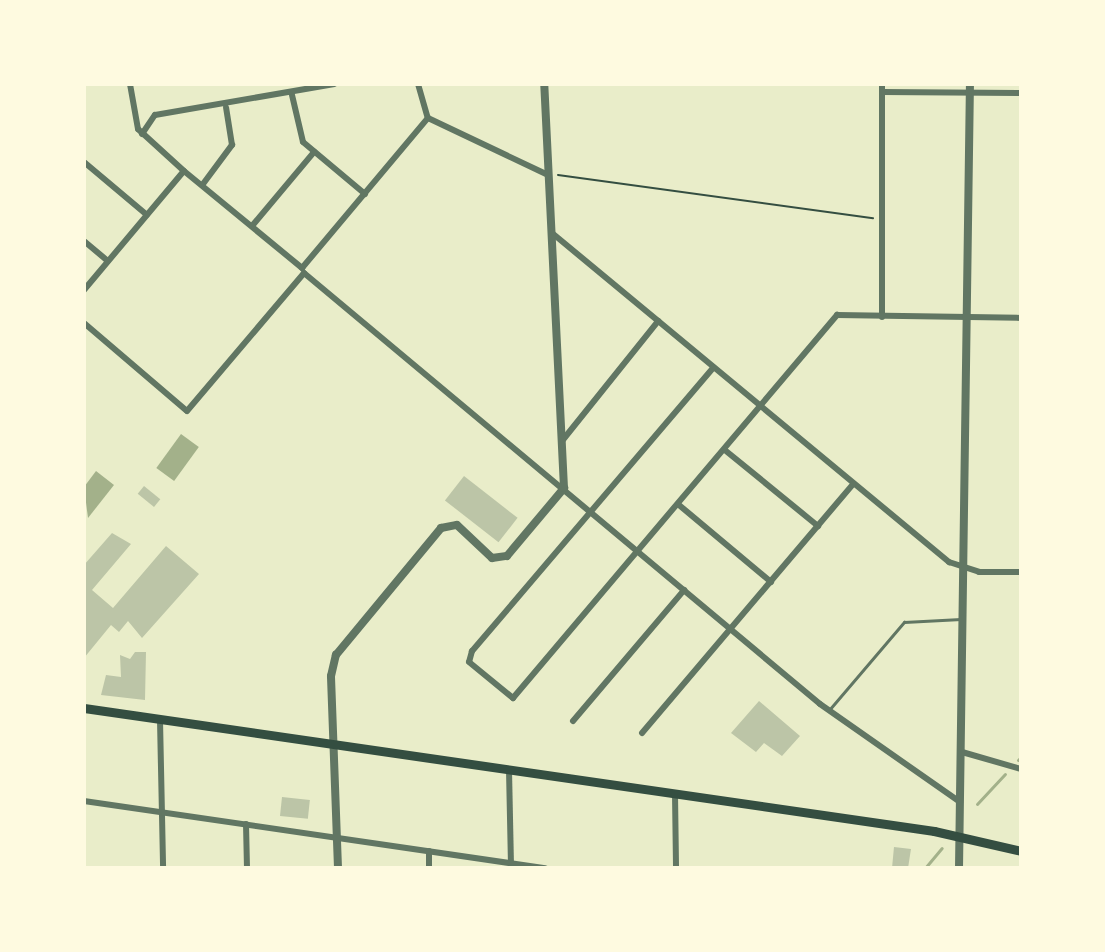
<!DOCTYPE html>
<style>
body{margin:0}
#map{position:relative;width:1105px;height:952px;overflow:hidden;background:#e9edc9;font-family:"Golos Text",sans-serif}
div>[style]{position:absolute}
.water>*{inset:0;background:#a3b18a;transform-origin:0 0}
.stream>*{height:3px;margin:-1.5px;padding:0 1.5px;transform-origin:1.5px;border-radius:1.5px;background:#a3b18a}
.building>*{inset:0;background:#bcc5a7;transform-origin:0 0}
.path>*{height:2px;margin:-1px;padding:0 1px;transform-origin:1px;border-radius:1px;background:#344e41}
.service>*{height:3px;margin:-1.5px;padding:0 1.5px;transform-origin:1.5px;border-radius:1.5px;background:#617663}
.minor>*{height:6px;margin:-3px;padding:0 3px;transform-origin:3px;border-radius:3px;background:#617663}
.tertiary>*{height:8px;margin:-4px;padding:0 4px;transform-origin:4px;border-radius:4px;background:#617663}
.secondary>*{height:9px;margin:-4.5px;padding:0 4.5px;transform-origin:4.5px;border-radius:4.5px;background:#344e41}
span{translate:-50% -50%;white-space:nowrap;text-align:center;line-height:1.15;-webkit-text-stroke:6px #fefae0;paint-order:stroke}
.frame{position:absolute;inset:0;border:86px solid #fefae0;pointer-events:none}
</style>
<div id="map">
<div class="water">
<i style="left:181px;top:434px;width:22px;height:42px;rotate:36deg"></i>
<i style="clip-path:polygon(96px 471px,114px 485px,88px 518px,84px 487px)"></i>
</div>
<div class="stream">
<i style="left:1018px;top:760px;width:4px;rotate:-45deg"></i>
<i style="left:977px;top:804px;width:41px;rotate:-47deg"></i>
<i style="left:925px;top:868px;width:26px;rotate:-50deg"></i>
</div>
<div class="building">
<i style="left:464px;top:476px;width:68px;height:31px;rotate:38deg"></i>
<i style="left:144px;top:486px;width:21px;height:10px;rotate:39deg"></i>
<i style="clip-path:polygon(112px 533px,131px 544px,92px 590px,113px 608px,166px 546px,199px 574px,142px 638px,128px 621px,119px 632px,111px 625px,84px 658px,84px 565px)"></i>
<i style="clip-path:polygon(135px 652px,146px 652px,145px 700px,101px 695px,106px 675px,121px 677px,120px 655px,130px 659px)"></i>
<i style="clip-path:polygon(759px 701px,800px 736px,782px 756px,764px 743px,756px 752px,731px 733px)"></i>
<i style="left:282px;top:797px;width:28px;height:19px;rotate:6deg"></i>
<i style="clip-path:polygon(894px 847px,911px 849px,908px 868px,892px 868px)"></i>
</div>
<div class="path">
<i style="left:558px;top:175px;width:318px;rotate:7.8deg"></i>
</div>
<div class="service">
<i style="left:829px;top:710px;width:116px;rotate:-49.6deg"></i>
<i style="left:904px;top:622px;width:57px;rotate:-3deg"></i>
</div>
<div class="minor">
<i style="left:418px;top:84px;width:35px;rotate:74deg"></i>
<i style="left:428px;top:118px;width:133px;rotate:25.4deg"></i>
<i style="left:882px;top:92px;width:139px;rotate:0.4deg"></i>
<i style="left:292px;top:95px;width:48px;rotate:76.8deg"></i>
<i style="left:303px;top:142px;width:81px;rotate:40deg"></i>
<i style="left:142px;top:134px;width:23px;rotate:-56deg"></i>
<i style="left:155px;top:115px;width:182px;rotate:-9.8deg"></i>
<i style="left:84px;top:162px;width:82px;rotate:40.1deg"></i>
<i style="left:184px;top:171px;width:153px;rotate:39.4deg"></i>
<i style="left:302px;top:268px;width:196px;rotate:-50deg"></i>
<i style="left:203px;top:184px;width:49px;rotate:-53.4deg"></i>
<i style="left:232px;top:145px;width:38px;rotate:-99deg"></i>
<i style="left:252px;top:226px;width:97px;rotate:-50deg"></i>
<i style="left:552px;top:233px;width:516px;rotate:39.65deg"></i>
<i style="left:949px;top:562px;width:32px;rotate:18deg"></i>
<i style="left:979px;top:572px;width:42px"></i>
<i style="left:84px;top:241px;width:31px;rotate:40deg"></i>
<i style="left:84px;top:290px;width:155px;rotate:-50deg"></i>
<i style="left:184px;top:171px;width:62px;rotate:-137.6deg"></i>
<i style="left:138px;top:129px;width:46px;rotate:-100.1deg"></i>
<i style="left:882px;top:317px;width:233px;rotate:-90deg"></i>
<i style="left:84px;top:323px;width:135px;rotate:40.5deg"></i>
<i style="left:187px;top:411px;width:181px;rotate:-49.7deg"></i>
<i style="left:304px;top:273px;width:672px;rotate:39.87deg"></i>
<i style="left:820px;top:704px;width:171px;rotate:35deg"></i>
<i style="left:713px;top:368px;width:372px;rotate:130.4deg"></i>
<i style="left:472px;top:651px;width:11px;rotate:105deg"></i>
<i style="left:469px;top:662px;width:57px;rotate:39.3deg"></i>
<i style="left:513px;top:698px;width:502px;rotate:-49.77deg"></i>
<i style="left:837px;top:315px;width:184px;rotate:0.9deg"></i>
<i style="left:562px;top:441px;width:154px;rotate:-51.3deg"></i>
<i style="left:726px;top:451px;width:119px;rotate:39.2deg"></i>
<i style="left:679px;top:505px;width:120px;rotate:39.9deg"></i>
<i style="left:160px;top:720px;width:148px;rotate:88.8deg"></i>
<i style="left:573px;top:721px;width:172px;rotate:-49.7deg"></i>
<i style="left:642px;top:733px;width:326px;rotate:-49.7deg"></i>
<i style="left:962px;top:752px;width:61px;rotate:16.1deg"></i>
<i style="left:509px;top:770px;width:93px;rotate:88.8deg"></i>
<i style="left:675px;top:794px;width:74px;rotate:89.2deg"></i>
<i style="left:84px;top:801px;width:466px;rotate:8.3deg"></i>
<i style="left:246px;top:824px;width:44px;rotate:88.7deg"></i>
<i style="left:429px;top:851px;width:17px;rotate:90deg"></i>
</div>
<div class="tertiary">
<i style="left:338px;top:868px;width:192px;rotate:-92.1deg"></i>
<i style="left:331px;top:676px;width:22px;rotate:-77deg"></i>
<i style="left:336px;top:655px;width:165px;rotate:-50.4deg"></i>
<i style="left:441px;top:528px;width:16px;rotate:-11deg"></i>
<i style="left:457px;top:525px;width:48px;rotate:43.3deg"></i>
<i style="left:492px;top:558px;width:15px;rotate:-8deg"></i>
<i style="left:507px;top:556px;width:89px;rotate:-50deg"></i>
<i style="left:564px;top:488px;width:404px;rotate:-92.8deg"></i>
<i style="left:959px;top:868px;width:784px;rotate:-89.2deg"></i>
</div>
<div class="secondary">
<i style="left:84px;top:708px;width:859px;rotate:8.23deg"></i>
<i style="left:934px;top:831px;width:89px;rotate:12.9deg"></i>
</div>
<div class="frame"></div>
</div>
